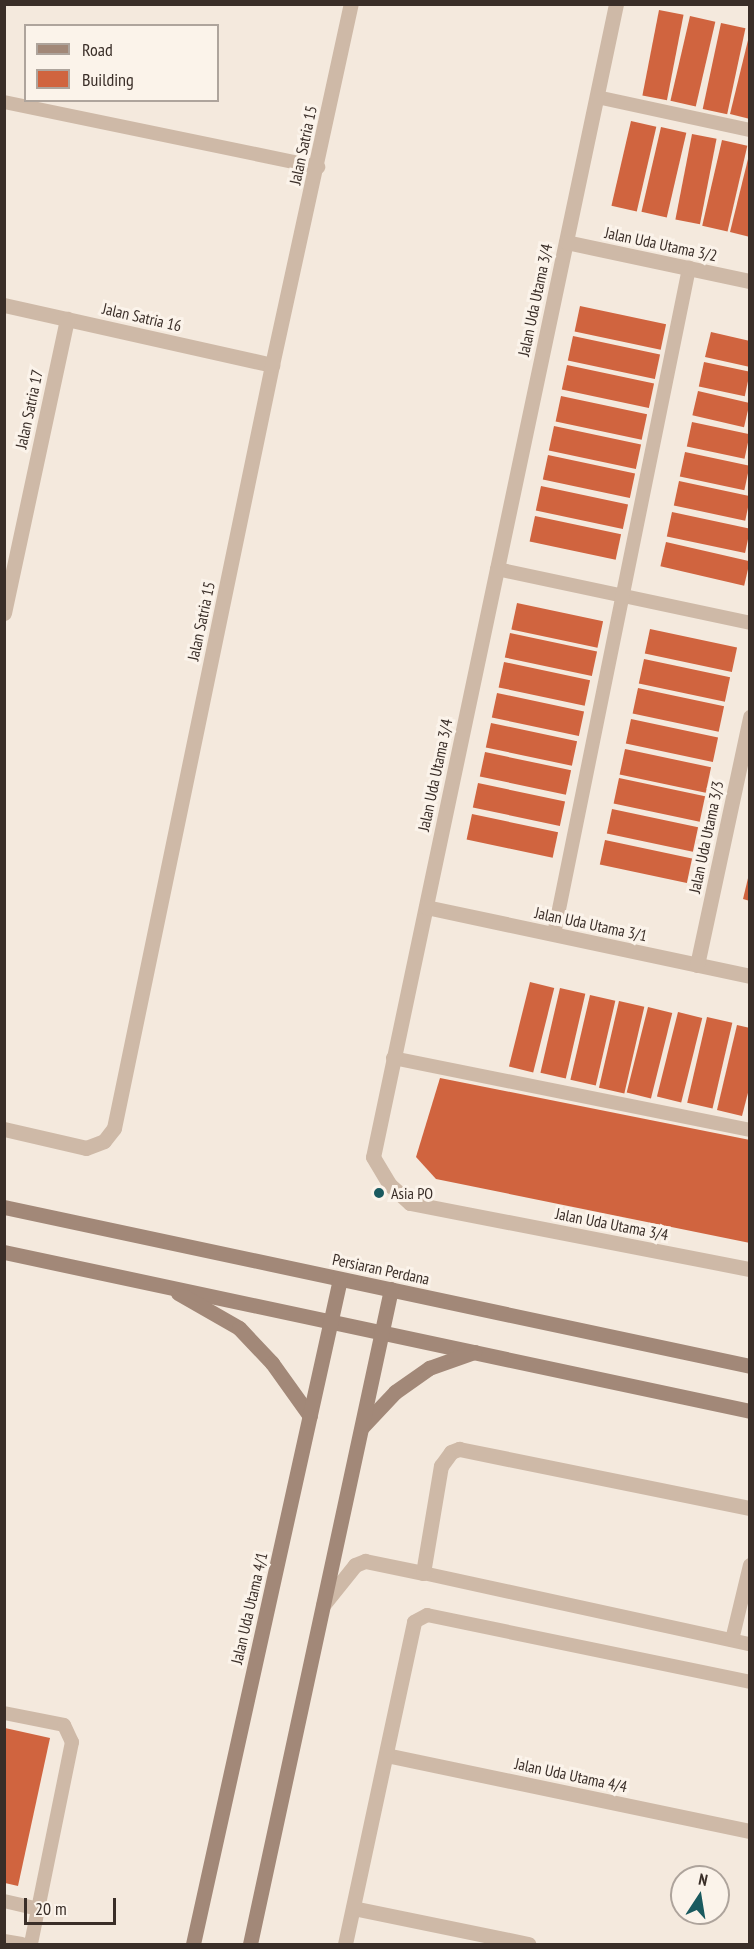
<!DOCTYPE html>
<style>
body{margin:0}
#map{position:relative;width:754px;height:1949px;overflow:hidden;background:#f4e9dd;font-family:"PT Sans Narrow",sans-serif}
div>[style]{position:absolute}
.building>*{inset:0;background:#d0643f;transform-origin:0 0}
.lane>*{height:14px;margin:-7px;padding:0 7px;transform-origin:7px;border-radius:7px;background:#ceb9a7}
.street>*{height:15px;margin:-7.5px;padding:0 7.5px;transform-origin:7.5px;border-radius:7.5px;background:#ceb9a7}
.secondary>*{height:15px;margin:-7.5px;padding:0 7.5px;transform-origin:7.5px;border-radius:7.5px;background:#a28878}
.dots>*{width:16px;height:16px;translate:-50% -50%;box-sizing:border-box;border:3px solid #fbf3ea;border-radius:50%}
span{translate:-50% -50%;white-space:nowrap;text-align:center;line-height:1.15;-webkit-text-stroke:6px #fbf3ea;paint-order:stroke}
.street-label{font-size:16px;color:#3a2e28}
.poi-label{font-size:16px;color:#3a2e28}
.left{translate:0 -50%;text-align:left}
.frame{position:absolute;inset:0;border:6px solid #3a2e28;pointer-events:none}
.legend{position:absolute;left:24px;top:24px;width:195px;height:78px;box-sizing:border-box;background:#fbf3ea;border:2px solid #aea49c;margin:0;padding:8px 10px;list-style:none;font-size:18px;color:#3a2e28}
.legend li{display:flex;align-items:center;gap:12px;height:30px}
.legend b{width:30px;border:2px solid #aea49c}
.north{position:absolute;left:670px;top:1865px;width:60px;height:60px;box-sizing:border-box;background:#fbf3ea;border:2px solid #aea49c;border-radius:50%;rotate:12deg;font-size:16px;font-weight:700;line-height:24px;text-align:center;color:#3a2e28}
.north::after{content:'';display:block;margin:auto;width:21px;height:27px;background:#1a5a5f;clip-path:polygon(50% 0,100% 100%,50% 72%,0 100%)}
.scale{position:absolute;left:24px;top:1898px;width:92px;height:27px;box-sizing:border-box;border:3px solid #3a2e28;border-top:0;padding-left:8px;font-size:18px;line-height:21px;white-space:nowrap;color:#3a2e28;-webkit-text-stroke:4px #fbf3ea;paint-order:stroke}
</style>
<div id="map">
<div class="building">
<i style="left:659px;top:10px;width:25px;height:87px;rotate:11deg"></i>
<i style="left:690px;top:16px;width:26px;height:87px;rotate:13deg"></i>
<i style="left:721px;top:23px;width:25px;height:88px;rotate:12deg"></i>
<i style="clip-path:polygon(749px 36px,750px 36px,750px 119px,730px 114px)"></i>
<i style="left:631px;top:121px;width:26px;height:87px;rotate:13deg"></i>
<i style="left:661px;top:127px;width:26px;height:87px;rotate:13deg"></i>
<i style="left:692px;top:134px;width:25px;height:87px;rotate:11deg"></i>
<i style="left:722px;top:140px;width:26px;height:88px;rotate:13deg"></i>
<i style="clip-path:polygon(749px 155px,750px 155px,750px 237px,730px 232px)"></i>
<i style="left:580px;top:306px;width:88px;height:26px;rotate:12deg"></i>
<i style="clip-path:polygon(711px 332px,750px 341px,750px 367px,705px 357px)"></i>
<i style="left:573px;top:336px;width:89px;height:25px;rotate:12deg"></i>
<i style="left:704px;top:362px;width:47px;height:25px;rotate:12deg"></i>
<i style="left:567px;top:365px;width:89px;height:25px;rotate:12deg"></i>
<i style="left:698px;top:391px;width:53px;height:25px;rotate:13deg"></i>
<i style="left:561px;top:396px;width:88px;height:26px;rotate:12deg"></i>
<i style="left:692px;top:422px;width:59px;height:25px;rotate:12deg"></i>
<i style="left:554px;top:426px;width:89px;height:25px;rotate:12deg"></i>
<i style="left:685px;top:452px;width:66px;height:25px;rotate:12deg"></i>
<i style="left:548px;top:455px;width:89px;height:25px;rotate:12deg"></i>
<i style="left:679px;top:481px;width:73px;height:25px;rotate:12deg"></i>
<i style="left:541px;top:486px;width:89px;height:25px;rotate:12deg"></i>
<i style="left:672px;top:512px;width:80px;height:25px;rotate:12deg"></i>
<i style="left:535px;top:516px;width:88px;height:26px;rotate:12deg"></i>
<i style="left:666px;top:542px;width:86px;height:25px;rotate:13deg"></i>
<i style="left:517px;top:603px;width:88px;height:27px;rotate:12deg"></i>
<i style="left:650px;top:629px;width:89px;height:25px;rotate:12deg"></i>
<i style="left:510px;top:633px;width:89px;height:25px;rotate:12deg"></i>
<i style="left:644px;top:659px;width:88px;height:25px;rotate:12deg"></i>
<i style="left:504px;top:662px;width:88px;height:26px;rotate:12deg"></i>
<i style="left:638px;top:688px;width:88px;height:26px;rotate:12deg"></i>
<i style="left:497px;top:693px;width:89px;height:25px;rotate:12deg"></i>
<i style="left:631px;top:719px;width:89px;height:25px;rotate:12deg"></i>
<i style="left:491px;top:723px;width:88px;height:25px;rotate:12deg"></i>
<i style="left:625px;top:749px;width:88px;height:26px;rotate:12deg"></i>
<i style="left:485px;top:752px;width:88px;height:25px;rotate:12deg"></i>
<i style="left:619px;top:778px;width:88px;height:26px;rotate:12deg"></i>
<i style="left:478px;top:783px;width:89px;height:25px;rotate:12deg"></i>
<i style="left:612px;top:809px;width:88px;height:25px;rotate:12deg"></i>
<i style="left:472px;top:814px;width:88px;height:26px;rotate:12deg"></i>
<i style="left:605px;top:840px;width:89px;height:25px;rotate:12deg"></i>
<i style="clip-path:polygon(749px 874px,750px 874px,750px 901px,743px 899px)"></i>
<i style="left:530px;top:982px;width:25px;height:87px;rotate:14deg"></i>
<i style="left:560px;top:988px;width:26px;height:87px;rotate:13deg"></i>
<i style="left:590px;top:995px;width:26px;height:87px;rotate:13deg"></i>
<i style="left:619px;top:1001px;width:26px;height:89px;rotate:13deg"></i>
<i style="left:648px;top:1007px;width:25px;height:88px;rotate:14deg"></i>
<i style="left:678px;top:1012px;width:25px;height:87px;rotate:14deg"></i>
<i style="left:707px;top:1017px;width:26px;height:88px;rotate:13deg"></i>
<i style="clip-path:polygon(737px 1025px,750px 1028px,750px 1085px,742px 1116px,717px 1110px)"></i>
<i style="clip-path:polygon(440px 1078px,750px 1140px,750px 1243px,436px 1179px,416px 1157px)"></i>
<i style="clip-path:polygon(5px 1728px,50px 1738px,18px 1886px,5px 1883px)"></i>
</div>
<div class="lane">
<i style="left:597px;top:97px;width:157px;rotate:12.2deg"></i>
<i style="left:4px;top:102px;width:321px;rotate:11.7deg"></i>
<i style="left:497px;top:569px;width:259px;rotate:12deg"></i>
<i style="left:554px;top:934px;width:680px;rotate:-78.54deg"></i>
<i style="left:393px;top:1058px;width:364px;rotate:11.4deg"></i>
<i style="left:423px;top:1573px;width:335px;rotate:12.3deg"></i>
<i style="left:414px;top:1622px;width:15px;rotate:-28deg"></i>
<i style="left:427px;top:1615px;width:330px;rotate:11.7deg"></i>
<i style="left:732px;top:1640px;width:77px;rotate:-76.5deg"></i>
<i style="left:4px;top:1713px;width:61px;rotate:11.3deg"></i>
<i style="left:64px;top:1725px;width:19px;rotate:65deg"></i>
<i style="left:72px;top:1742px;width:206px;rotate:101.5deg"></i>
<i style="left:4px;top:1901px;width:35px;rotate:13deg"></i>
<i style="left:4px;top:1941px;width:18px;rotate:9deg"></i>
</div>
<div class="street">
<i style="left:616px;top:4px;width:1178px;rotate:101.9deg"></i>
<i style="left:373px;top:1157px;width:33px;rotate:59deg"></i>
<i style="left:390px;top:1185px;width:27px;rotate:42deg"></i>
<i style="left:410px;top:1203px;width:346px;rotate:11deg"></i>
<i style="left:566px;top:242px;width:188px;rotate:12deg"></i>
<i style="left:4px;top:305px;width:275px;rotate:12.6deg"></i>
<i style="left:4px;top:613px;width:301px;rotate:-77.9deg"></i>
<i style="left:426px;top:907px;width:331px;rotate:12deg"></i>
<i style="left:697px;top:965px;width:254px;rotate:-77.9deg"></i>
<i style="left:4px;top:1129px;width:84px;rotate:13deg"></i>
<i style="left:86px;top:1148px;width:19px;rotate:-21deg"></i>
<i style="left:104px;top:1141px;width:16px;rotate:-52deg"></i>
<i style="left:114px;top:1128px;width:779px;rotate:-78.3deg"></i>
<i style="left:272px;top:365px;width:370px;rotate:-77.7deg"></i>
<i style="left:323px;top:1605px;width:51px;rotate:-51.3deg"></i>
<i style="left:355px;top:1565px;width:11px;rotate:-22deg"></i>
<i style="left:365px;top:1561px;width:59px;rotate:11.7deg"></i>
<i style="left:423px;top:1573px;width:109px;rotate:-80.5deg"></i>
<i style="left:441px;top:1466px;width:17px;rotate:-54deg"></i>
<i style="left:451px;top:1452px;width:9px;rotate:-21deg"></i>
<i style="left:459px;top:1449px;width:297px;rotate:11.5deg"></i>
<i style="left:386px;top:1755px;width:372px;rotate:11.8deg"></i>
<i style="left:353px;top:1908px;width:179px;rotate:11.6deg"></i>
<i style="left:345px;top:1944px;width:329px;rotate:-77.9deg"></i>
</div>
<div class="secondary">
<i style="left:4px;top:1207px;width:763px;rotate:12.03deg"></i>
<i style="left:4px;top:1252px;width:763px;rotate:12.03deg"></i>
<i style="left:178px;top:1293px;width:70px;rotate:29.8deg"></i>
<i style="left:239px;top:1328px;width:48px;rotate:46.7deg"></i>
<i style="left:272px;top:1363px;width:65px;rotate:54.4deg"></i>
<i style="left:362px;top:1427px;width:48px;rotate:-46.7deg"></i>
<i style="left:395px;top:1392px;width:42px;rotate:-35.2deg"></i>
<i style="left:429px;top:1368px;width:48px;rotate:-19.6deg"></i>
<i style="left:193px;top:1944px;width:681px;rotate:-77.54deg"></i>
<i style="left:250px;top:1944px;width:670px;rotate:-77.85deg"></i>
</div>
<div class="dots">
<i style="left:379px;top:1193px;background:#1a5a5f"></i>
</div>
<div class="street-label">
<span style="left:303px;top:145px;rotate:-78deg">Jalan Satria 15</span>
<span style="left:661px;top:244px;rotate:12deg">Jalan Uda Utama 3/2</span>
<span style="left:535px;top:300px;rotate:-78deg">Jalan Uda Utama 3/4</span>
<span style="left:142px;top:317px;rotate:13deg">Jalan Satria 16</span>
<span style="left:29px;top:409px;rotate:-78deg">Jalan Satria 17</span>
<span style="left:201px;top:621px;rotate:-78deg">Jalan Satria 15</span>
<span style="left:435px;top:775px;rotate:-78deg">Jalan Uda Utama 3/4</span>
<span style="left:706px;top:837px;rotate:-78deg">Jalan Uda Utama 3/3</span>
<span style="left:591px;top:924px;rotate:12deg">Jalan Uda Utama 3/1</span>
<span style="left:612px;top:1224px;rotate:11deg">Jalan Uda Utama 3/4</span>
<span style="left:381px;top:1269px;rotate:12deg">Persiaran Perdana</span>
<span style="left:249px;top:1608px;rotate:-77deg">Jalan Uda Utama 4/1</span>
<span style="left:571px;top:1775px;rotate:12deg">Jalan Uda Utama 4/4</span>
</div>
<div class="poi-label">
<span class="left" style="left:391px;top:1193px">Asia PO</span>
</div>
<div class="frame"></div>
<ul class="legend">
<li><b style="height:8px;background:#a28878"></b>Road</li>
<li><b style="height:16px;background:#d0643f"></b>Building</li>
</ul>
<div class="north">N</div>
<div class="scale">20 m</div>
</div>
